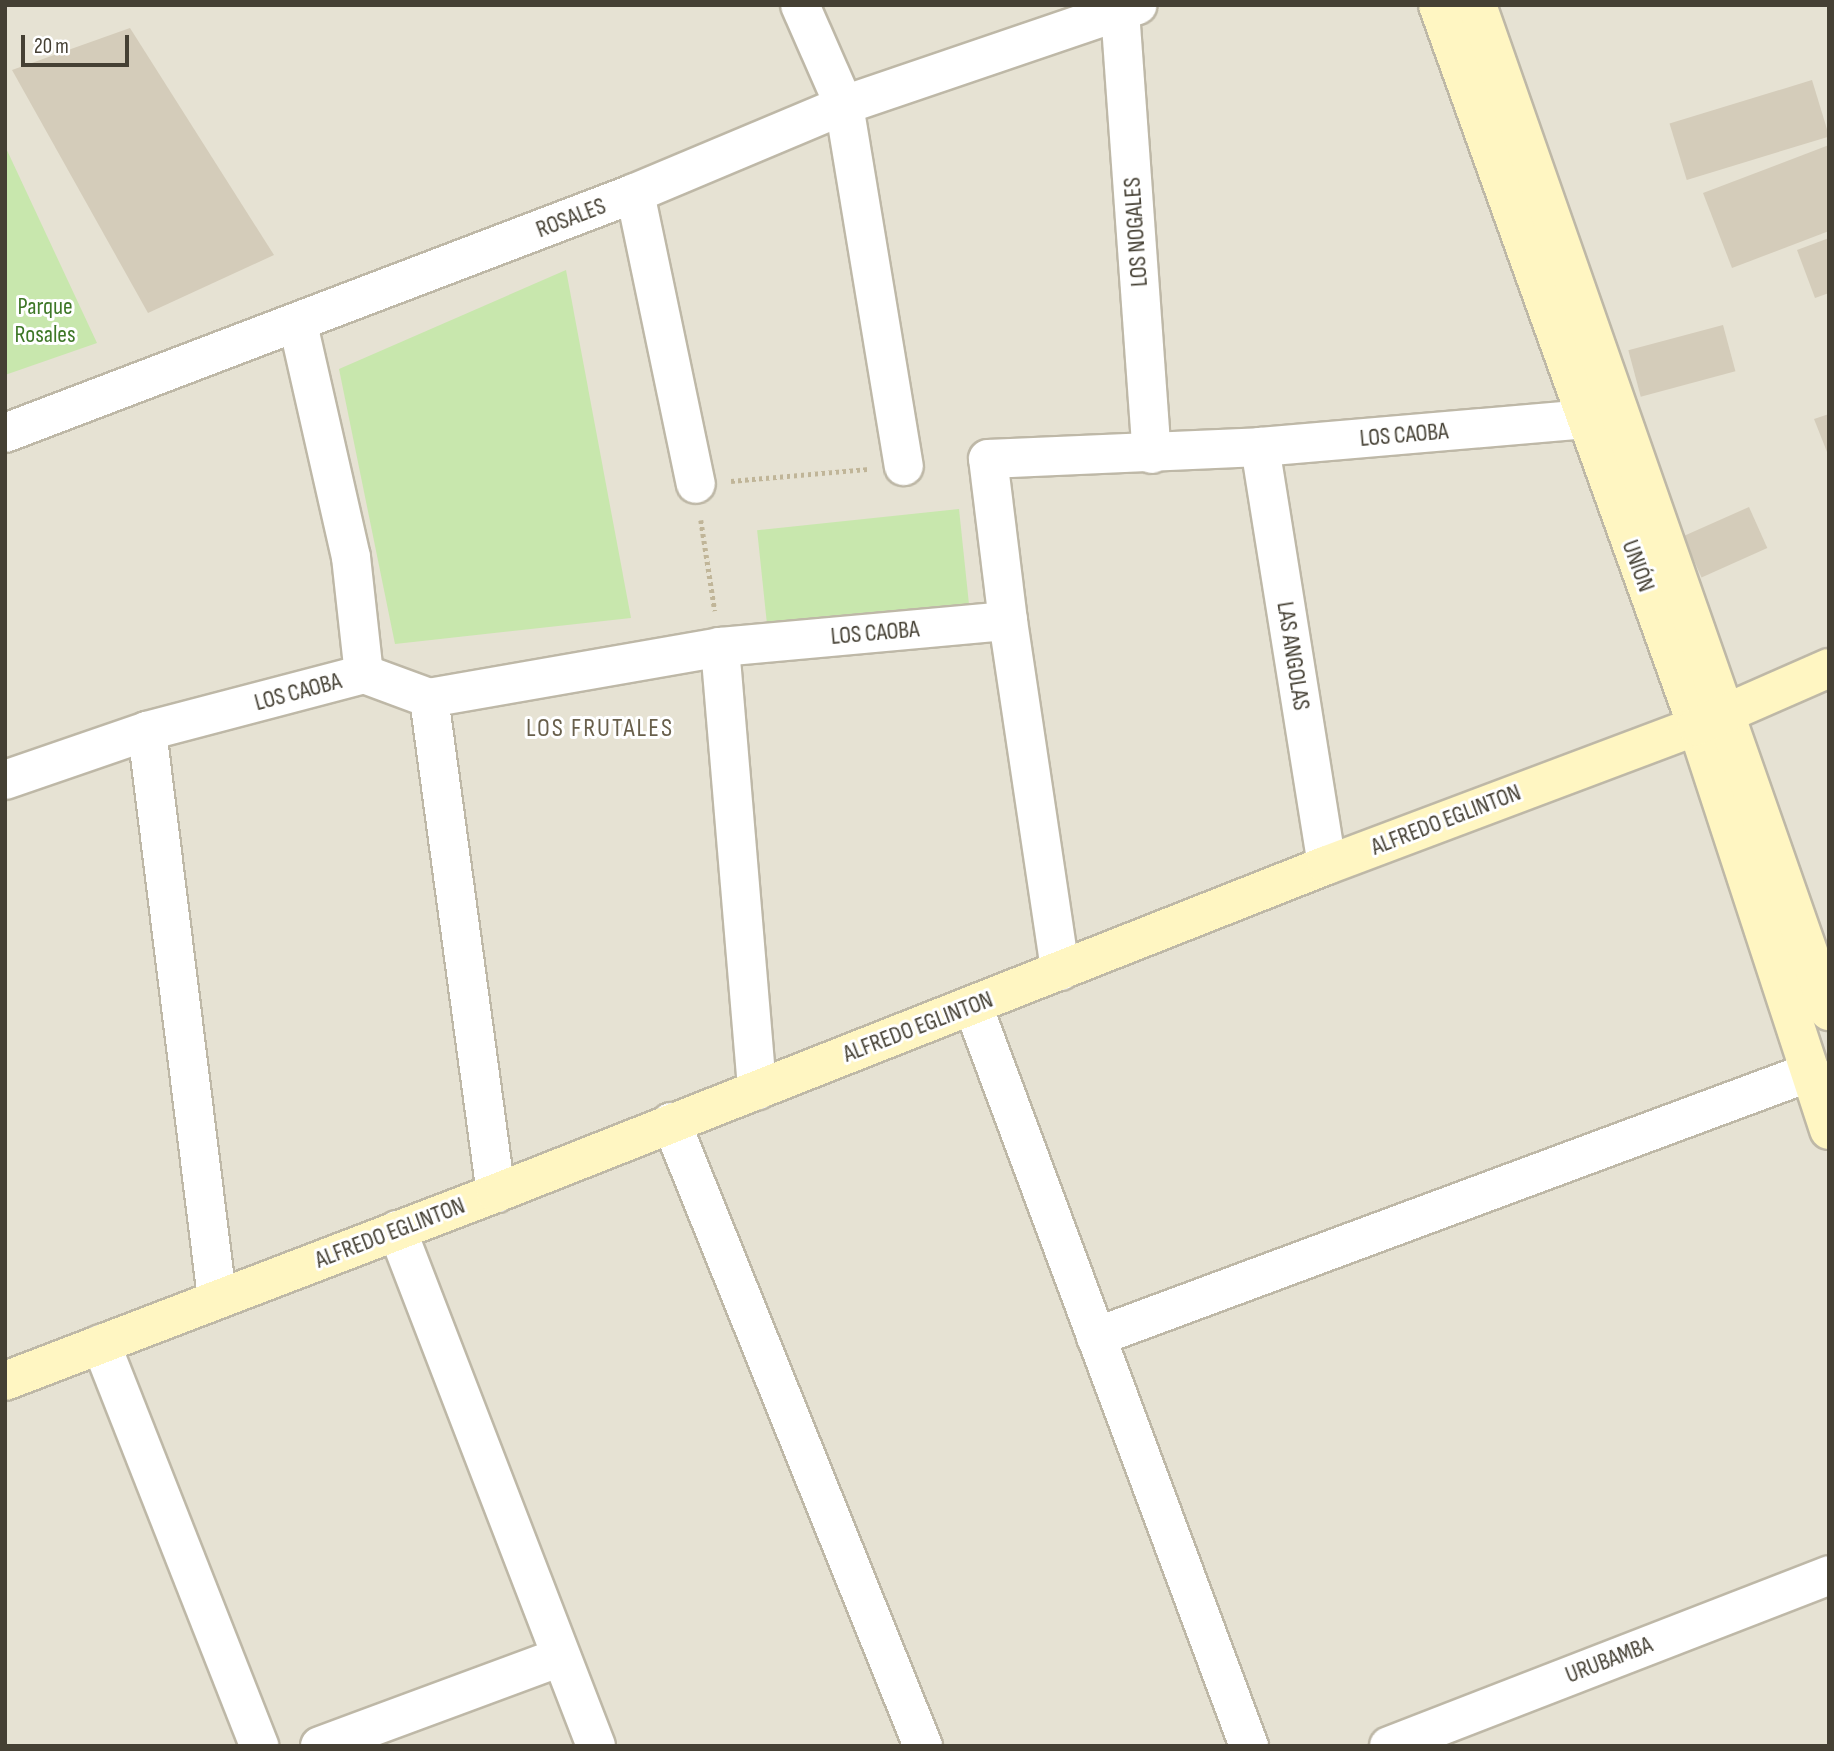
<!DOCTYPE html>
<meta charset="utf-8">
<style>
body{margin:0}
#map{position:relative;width:1834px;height:1751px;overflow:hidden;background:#f2f0e5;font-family:"Sofia Sans Condensed",sans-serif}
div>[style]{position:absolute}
.residential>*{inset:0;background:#e6e2d3;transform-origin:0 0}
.green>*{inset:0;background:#c8e7ad;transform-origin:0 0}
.building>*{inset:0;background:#d4ccba;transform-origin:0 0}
.path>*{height:4.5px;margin-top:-2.25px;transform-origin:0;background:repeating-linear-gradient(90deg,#c0b598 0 3.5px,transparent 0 7px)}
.roads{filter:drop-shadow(2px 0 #beb8a7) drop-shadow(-2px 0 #beb8a7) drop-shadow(0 2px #beb8a7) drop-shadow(0 -2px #beb8a7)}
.street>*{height:38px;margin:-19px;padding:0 19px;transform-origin:19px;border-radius:19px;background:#fff}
.secondary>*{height:38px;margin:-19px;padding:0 19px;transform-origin:19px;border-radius:19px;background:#fff6c2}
span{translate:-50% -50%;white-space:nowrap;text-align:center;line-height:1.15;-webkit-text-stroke:6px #fff;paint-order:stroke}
.street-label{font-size:24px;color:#454034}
.park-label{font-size:24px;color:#3e7727}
.neighbourhood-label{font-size:26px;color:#685f4b;letter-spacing:2px}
.frame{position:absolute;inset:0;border:7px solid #454034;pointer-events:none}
.scale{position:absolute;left:21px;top:35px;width:108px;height:32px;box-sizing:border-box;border:4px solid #454034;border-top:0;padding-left:9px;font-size:21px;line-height:24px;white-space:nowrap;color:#454034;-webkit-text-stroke:5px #fff;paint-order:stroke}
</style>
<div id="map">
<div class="residential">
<i style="left:5px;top:5px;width:1824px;height:1741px"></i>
</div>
<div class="green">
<i style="clip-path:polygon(5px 146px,97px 343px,5px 375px)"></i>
<i style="clip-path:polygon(566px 270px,631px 618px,395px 644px,339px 369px)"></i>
<i style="left:959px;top:509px;width:100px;height:203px;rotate:84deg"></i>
</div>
<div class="building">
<i style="clip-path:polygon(130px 28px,274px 255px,148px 313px,12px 70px)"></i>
<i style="left:1812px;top:80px;width:59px;height:149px;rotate:73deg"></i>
<i style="clip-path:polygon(1829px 145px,1829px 231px,1732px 268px,1703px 193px)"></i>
<i style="clip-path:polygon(1829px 238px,1829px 293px,1815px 298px,1797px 250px)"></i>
<i style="left:1723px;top:325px;width:48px;height:98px;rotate:75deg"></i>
<i style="clip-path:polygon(1829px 414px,1829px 457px,1814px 419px)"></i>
<i style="left:1749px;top:507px;width:45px;height:72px;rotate:66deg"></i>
</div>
<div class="path">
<i style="left:731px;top:481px;width:139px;rotate:-5deg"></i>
<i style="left:701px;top:520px;width:92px;rotate:81.3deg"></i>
</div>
<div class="roads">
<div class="street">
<i style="left:800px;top:5px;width:109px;rotate:66.3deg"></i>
<i style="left:844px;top:105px;width:366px;rotate:80.6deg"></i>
<i style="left:1120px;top:11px;width:444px;rotate:85.9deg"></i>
<i style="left:635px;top:193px;width:297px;rotate:78.2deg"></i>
<i style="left:298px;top:324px;width:239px;rotate:77.2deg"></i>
<i style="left:351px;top:557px;width:118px;rotate:83.7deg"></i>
<i style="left:5px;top:433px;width:674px;rotate:-20.85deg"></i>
<i style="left:635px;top:193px;width:227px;rotate:-22.8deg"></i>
<i style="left:844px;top:105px;width:310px;rotate:-18.8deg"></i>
<i style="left:1260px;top:447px;width:423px;rotate:80.9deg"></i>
<i style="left:1008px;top:621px;width:354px;rotate:81.5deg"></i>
<i style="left:720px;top:647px;width:445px;rotate:85.2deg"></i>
<i style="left:429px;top:698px;width:500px;rotate:82.3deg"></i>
<i style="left:147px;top:731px;width:571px;rotate:82.96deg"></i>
<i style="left:5px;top:780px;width:150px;rotate:-19deg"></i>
<i style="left:147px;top:731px;width:224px;rotate:-14.7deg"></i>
<i style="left:364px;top:674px;width:69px;rotate:20.3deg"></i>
<i style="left:429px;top:698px;width:295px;rotate:-9.9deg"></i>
<i style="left:720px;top:647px;width:289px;rotate:-5.2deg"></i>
<i style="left:1008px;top:621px;width:163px;rotate:-97deg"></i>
<i style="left:988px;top:459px;width:272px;rotate:-2.5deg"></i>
<i style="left:1260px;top:447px;width:325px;rotate:-4.9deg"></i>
<i style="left:973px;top:1006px;width:790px;rotate:69.55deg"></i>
<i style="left:671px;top:1122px;width:673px;rotate:68.01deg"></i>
<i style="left:397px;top:1230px;width:553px;rotate:68.91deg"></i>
<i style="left:1096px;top:1337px;width:762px;rotate:-20.36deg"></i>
<i style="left:101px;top:1344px;width:432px;rotate:68.5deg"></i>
<i style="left:320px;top:1746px;width:257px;rotate:-20.3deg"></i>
<i style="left:1389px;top:1746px;width:472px;rotate:-21.2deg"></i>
</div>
<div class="secondary">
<i style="left:1438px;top:5px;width:766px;rotate:70.24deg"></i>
<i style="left:1697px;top:726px;width:425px;rotate:71.9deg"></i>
<i style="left:1477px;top:5px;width:1066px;rotate:70.72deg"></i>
<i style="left:5px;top:1381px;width:526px;rotate:-20.95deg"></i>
<i style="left:496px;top:1193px;width:893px;rotate:-21.54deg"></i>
<i style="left:1327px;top:865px;width:395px;rotate:-20.6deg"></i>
<i style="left:1697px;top:726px;width:144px;rotate:-23.7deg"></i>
</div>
</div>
<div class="street-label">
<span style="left:571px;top:218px;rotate:-21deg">ROSALES</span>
<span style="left:1136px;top:232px;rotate:-94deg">LOS NOGALES</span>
<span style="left:1404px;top:435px;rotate:-5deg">LOS CAOBA</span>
<span style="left:1638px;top:566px;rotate:70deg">UNIÓN</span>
<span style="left:875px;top:633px;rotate:-5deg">LOS CAOBA</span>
<span style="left:1293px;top:656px;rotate:81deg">LAS ANGOLAS</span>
<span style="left:298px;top:692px;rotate:-15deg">LOS CAOBA</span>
<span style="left:1446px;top:820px;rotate:-21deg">ALFREDO EGLINTON</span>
<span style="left:918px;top:1027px;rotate:-21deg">ALFREDO EGLINTON</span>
<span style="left:390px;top:1233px;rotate:-21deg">ALFREDO EGLINTON</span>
<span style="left:1609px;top:1660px;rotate:-21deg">URUBAMBA</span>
</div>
<div class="park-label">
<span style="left:45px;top:321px">Parque<br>Rosales</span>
</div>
<div class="neighbourhood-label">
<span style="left:600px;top:729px">LOS FRUTALES</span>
</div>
<div class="frame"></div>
<div class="scale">20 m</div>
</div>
